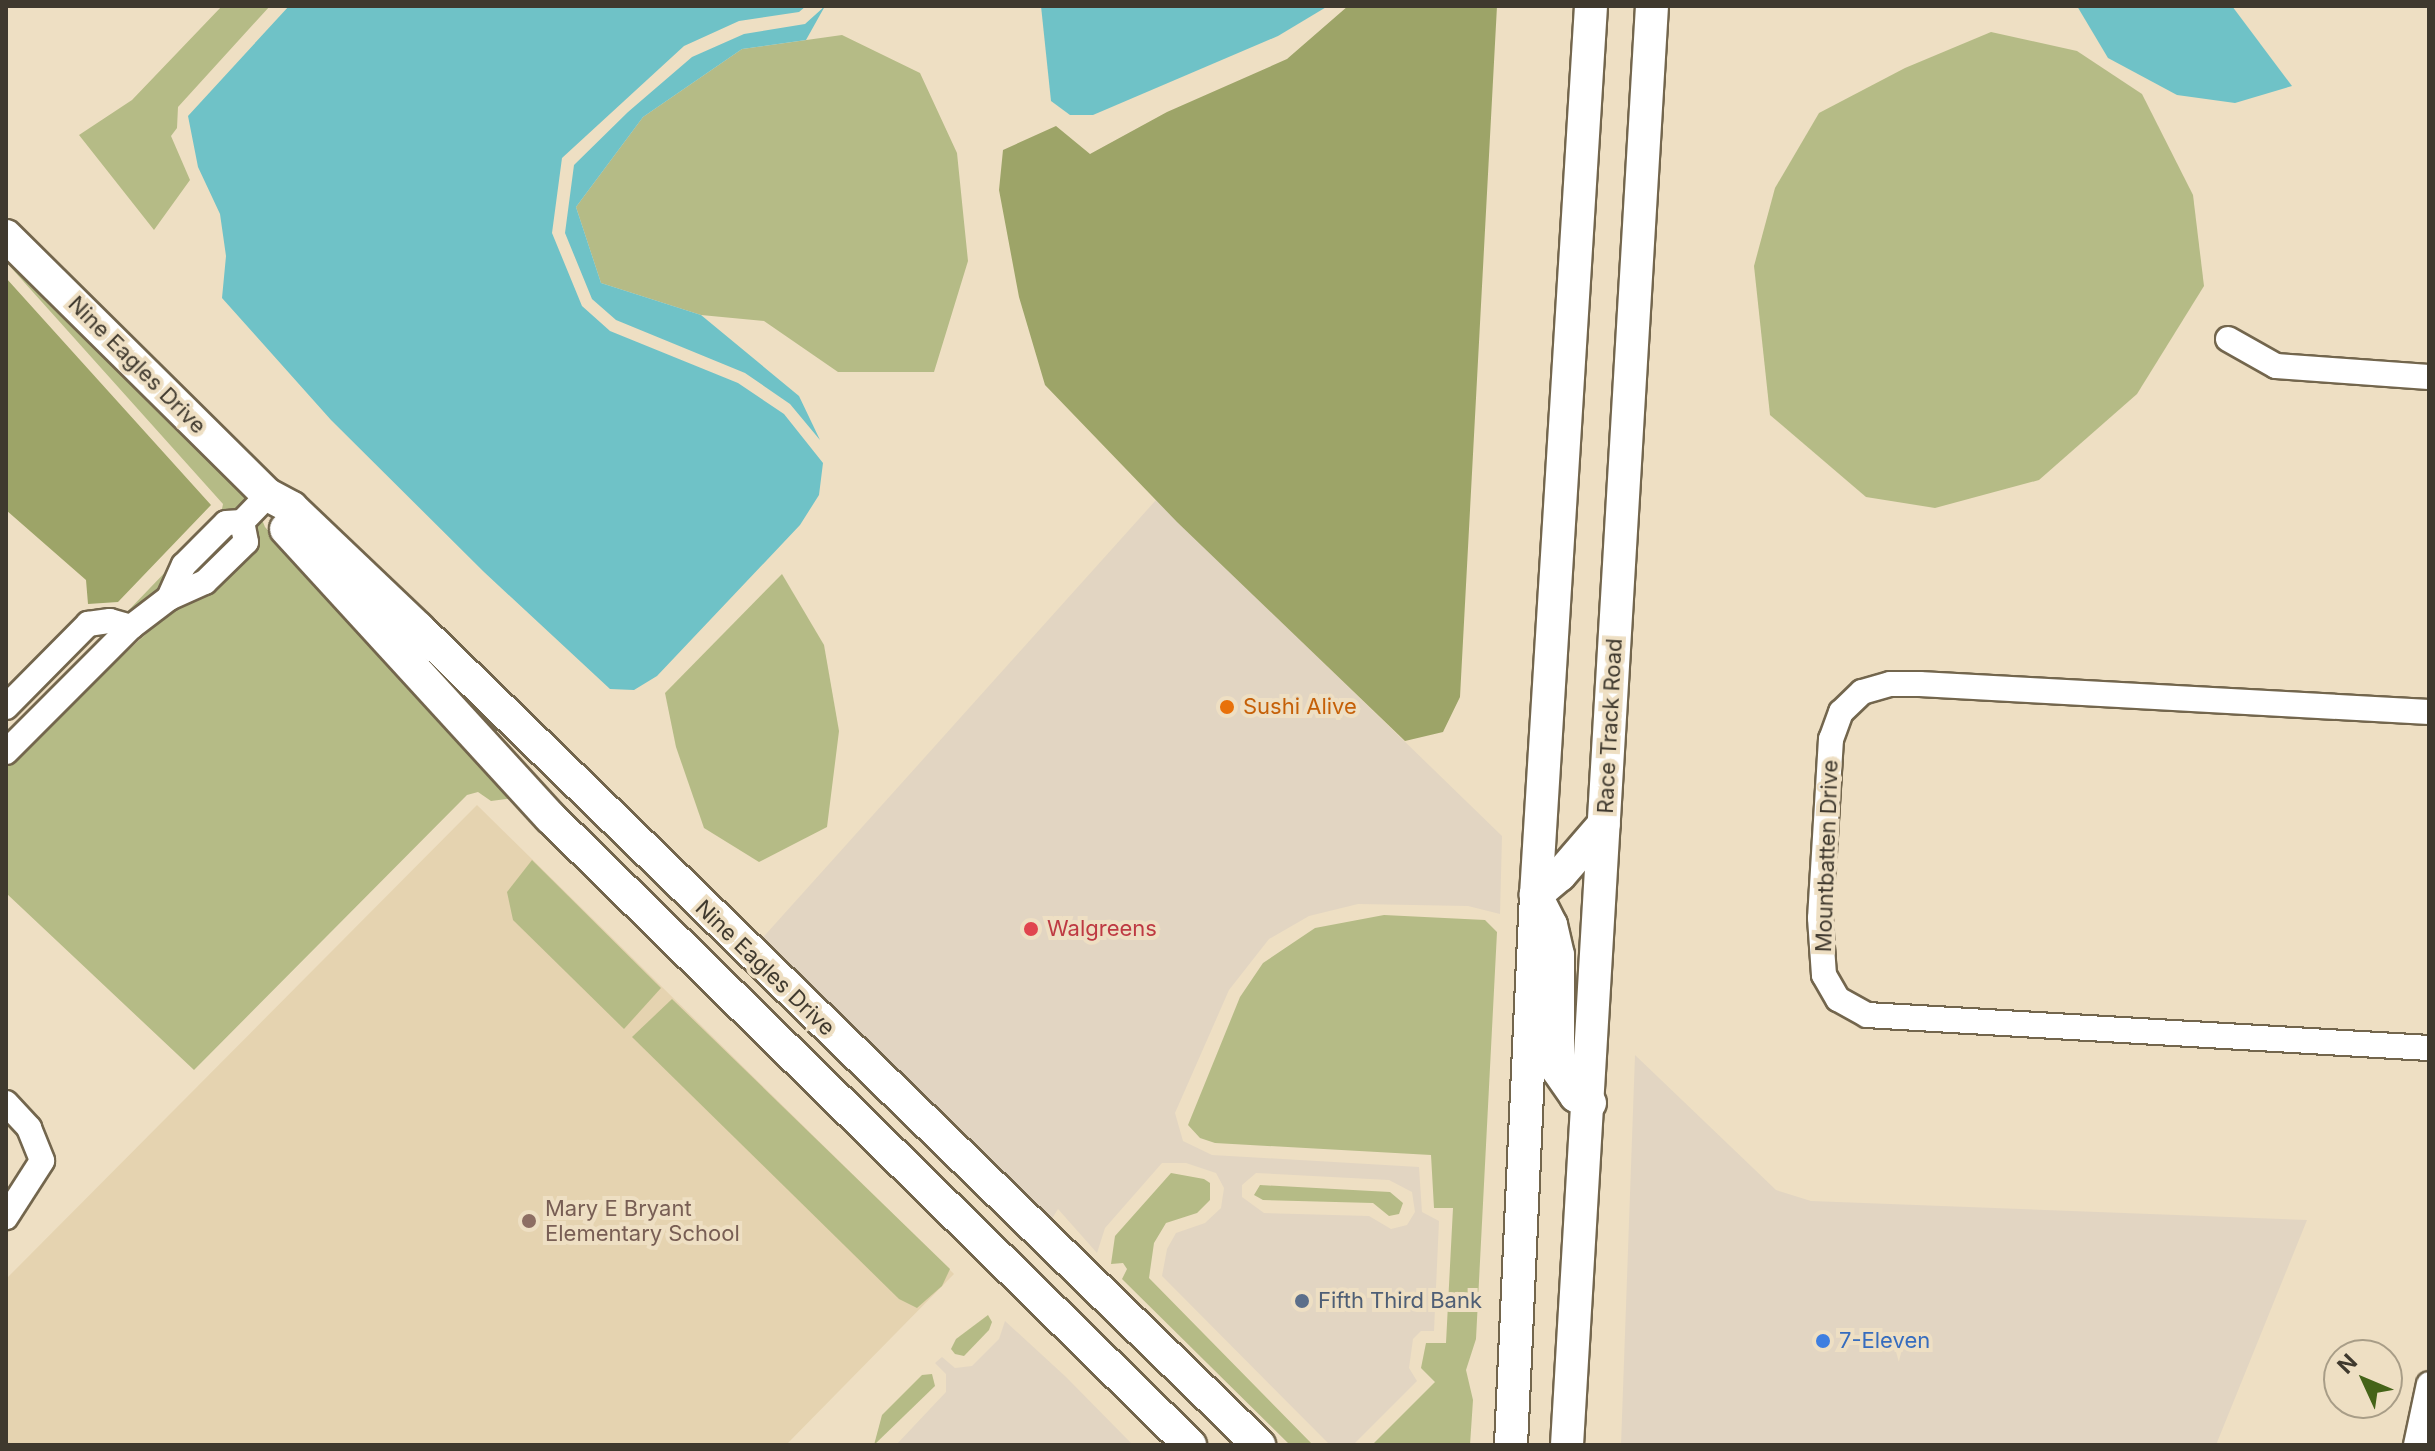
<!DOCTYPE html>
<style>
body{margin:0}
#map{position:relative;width:2435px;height:1451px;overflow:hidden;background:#eedfc3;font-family:Inter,sans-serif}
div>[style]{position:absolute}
.commercial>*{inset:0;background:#e2d5c2}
.built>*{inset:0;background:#e5d3b0}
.green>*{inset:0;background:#b5bb86}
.forest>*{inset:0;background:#9da468}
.water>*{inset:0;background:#6fc2c7}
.roads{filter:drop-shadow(2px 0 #73664d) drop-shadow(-2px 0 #73664d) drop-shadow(0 2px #73664d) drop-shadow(0 -2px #73664d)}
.street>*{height:24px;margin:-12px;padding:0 12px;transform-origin:12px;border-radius:12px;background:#fff}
.secondary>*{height:32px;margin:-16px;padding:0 16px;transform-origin:16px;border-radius:16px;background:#fff}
.dots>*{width:22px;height:22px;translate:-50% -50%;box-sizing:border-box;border:4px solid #eedfc3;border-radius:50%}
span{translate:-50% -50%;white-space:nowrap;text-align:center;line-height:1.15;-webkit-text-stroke:8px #eedfc3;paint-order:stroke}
.street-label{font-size:22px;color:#3f392e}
.food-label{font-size:22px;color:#c56008}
.left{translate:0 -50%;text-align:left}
.health-label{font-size:22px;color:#be3a42}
.education-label{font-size:22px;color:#785e54}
.service-label{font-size:22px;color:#4e5e75}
.shop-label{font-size:22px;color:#366cbe}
.frame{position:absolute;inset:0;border:8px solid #3f392e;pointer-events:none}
.north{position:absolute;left:2323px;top:1339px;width:80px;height:80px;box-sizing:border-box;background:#eedfc3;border:2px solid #a89d87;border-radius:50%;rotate:314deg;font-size:22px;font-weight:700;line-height:32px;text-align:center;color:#3f392e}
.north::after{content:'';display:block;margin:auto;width:28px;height:36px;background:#446318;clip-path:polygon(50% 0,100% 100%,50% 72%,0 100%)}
</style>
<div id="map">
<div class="commercial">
<i style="clip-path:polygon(evenodd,1156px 500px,1502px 836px,1500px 914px,1468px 906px,1358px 904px,1309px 916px,1269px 939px,1229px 990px,1175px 1113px,1183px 1141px,1212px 1155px,1419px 1167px,1422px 1212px,1439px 1221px,1434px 1331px,1421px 1331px,1413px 1339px,1409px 1368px,1417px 1381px,1353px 1445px,1330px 1445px,1162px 1276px,1167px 1249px,1176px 1233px,1205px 1223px,1221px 1208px,1224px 1188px,1216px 1173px,1186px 1163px,1162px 1163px,1105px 1228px,1097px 1253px,1058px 1209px,1050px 1222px,758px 943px,1156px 500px,1256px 1173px,1389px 1180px,1412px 1192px,1415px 1212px,1407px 1225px,1391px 1229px,1369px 1216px,1264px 1213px,1242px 1197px,1242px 1185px,1256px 1173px)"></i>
<i style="clip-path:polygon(1635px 1055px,1776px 1190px,1811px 1201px,2307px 1220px,2216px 1445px,1621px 1445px)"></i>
<i style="clip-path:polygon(1005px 1321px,1066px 1377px,1133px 1445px,896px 1445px,946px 1392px,946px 1374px,935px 1363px,942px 1357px,955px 1368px,972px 1366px,999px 1339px)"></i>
</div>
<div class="built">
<i style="clip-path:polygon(477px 805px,954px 1274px,786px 1445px,6px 1445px,6px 1279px)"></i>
</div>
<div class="green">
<i style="clip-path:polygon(222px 6px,270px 6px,178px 107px,177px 128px,171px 136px,190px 180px,154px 230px,79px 135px,132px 100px)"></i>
<i style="clip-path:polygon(1991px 32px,2077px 51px,2142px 94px,2193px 195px,2204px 286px,2137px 394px,2039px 480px,1935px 508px,1866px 497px,1770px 415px,1754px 266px,1775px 188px,1819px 113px,1905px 68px)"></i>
<i style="clip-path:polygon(842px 35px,920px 73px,957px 153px,968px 261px,934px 372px,838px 372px,764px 321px,701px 315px,601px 283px,576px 207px,643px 117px,742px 49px)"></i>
<i style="clip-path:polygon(6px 255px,256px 505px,265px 527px,513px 798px,491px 801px,478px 792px,467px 795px,194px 1070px,6px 893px,6px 764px,148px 632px,126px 613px,221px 514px,223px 504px,6px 262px)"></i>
<i style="clip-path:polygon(782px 574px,824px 645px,839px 731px,827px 827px,759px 862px,704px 828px,676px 747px,665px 693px)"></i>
<i style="clip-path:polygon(532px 860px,661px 988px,624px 1029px,513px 920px,507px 892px)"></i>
<i style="clip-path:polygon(1384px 915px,1485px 920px,1497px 932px,1476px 1339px,1466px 1370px,1473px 1400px,1470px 1445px,1372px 1445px,1435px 1382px,1421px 1368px,1426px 1343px,1446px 1343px,1453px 1208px,1434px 1208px,1431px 1155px,1215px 1143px,1200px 1138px,1188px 1125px,1240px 997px,1263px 963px,1315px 928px)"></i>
<i style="clip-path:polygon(672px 999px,950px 1269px,942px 1286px,917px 1308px,899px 1299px,632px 1037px)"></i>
<i style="clip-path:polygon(1171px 1173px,1204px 1179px,1210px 1183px,1210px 1200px,1197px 1213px,1166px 1223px,1154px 1243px,1149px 1278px,1313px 1445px,1290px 1445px,1122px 1279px,1127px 1269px,1123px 1263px,1111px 1264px,1115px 1236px)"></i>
<i style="clip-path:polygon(1260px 1185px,1390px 1192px,1403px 1203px,1399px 1214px,1389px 1216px,1373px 1203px,1263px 1200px,1254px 1195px)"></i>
<i style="clip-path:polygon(988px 1315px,992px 1322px,989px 1330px,964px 1356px,955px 1354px,951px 1349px,956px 1339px)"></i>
<i style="clip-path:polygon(932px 1374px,935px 1386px,874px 1445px,882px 1415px,922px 1375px)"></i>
</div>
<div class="forest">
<i style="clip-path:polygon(1348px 6px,1497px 6px,1460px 697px,1443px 732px,1405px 741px,1177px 522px,1045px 385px,1019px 297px,999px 190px,1003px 150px,1056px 126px,1090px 154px,1167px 112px,1287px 59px)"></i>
<i style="clip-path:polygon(6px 278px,211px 505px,118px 602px,88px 604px,86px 580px,6px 510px)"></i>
</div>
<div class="water">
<i style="clip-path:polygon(289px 6px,806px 6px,799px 12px,739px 21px,684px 46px,562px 158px,552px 233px,582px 306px,610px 331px,738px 383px,784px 414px,823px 463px,819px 495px,800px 525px,657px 676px,634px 690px,610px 689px,484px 572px,331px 420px,222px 298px,226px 256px,220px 214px,198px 167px,188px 116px)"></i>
<i style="clip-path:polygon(825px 6px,806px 40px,742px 49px,643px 117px,576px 207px,601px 283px,701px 315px,799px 396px,820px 440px,790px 404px,745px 373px,616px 320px,592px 299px,565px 233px,574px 165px,628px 112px,692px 57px,744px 34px,805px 24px)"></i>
<i style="clip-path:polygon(1041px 6px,1328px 6px,1278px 36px,1093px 115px,1070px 115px,1051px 101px)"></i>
<i style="clip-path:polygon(2077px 6px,2232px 6px,2292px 86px,2235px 103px,2177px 95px,2108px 58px)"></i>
</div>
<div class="roads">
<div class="street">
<i style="left:2228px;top:339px;width:55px;rotate:29.4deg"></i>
<i style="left:2276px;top:366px;width:153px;rotate:4.1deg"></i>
<i style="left:169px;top:598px;width:36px;rotate:-66deg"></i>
<i style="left:184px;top:565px;width:59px;rotate:-45deg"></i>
<i style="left:226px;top:523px;width:16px;rotate:-4deg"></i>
<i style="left:242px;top:522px;width:37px;rotate:-46deg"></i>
<i style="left:6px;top:707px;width:117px;rotate:-45.3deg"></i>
<i style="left:88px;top:624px;width:22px;rotate:-8deg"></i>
<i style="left:110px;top:621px;width:22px;rotate:16deg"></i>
<i style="left:2429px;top:712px;width:510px;rotate:-176.85deg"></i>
<i style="left:1920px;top:684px;width:30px;rotate:180deg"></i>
<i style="left:1890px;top:684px;width:29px;rotate:164deg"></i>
<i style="left:1862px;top:692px;width:29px;rotate:136deg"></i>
<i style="left:1841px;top:712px;width:29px;rotate:110deg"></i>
<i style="left:1831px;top:739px;width:179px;rotate:93.5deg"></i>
<i style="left:1820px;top:918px;width:57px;rotate:86deg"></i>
<i style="left:1824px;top:975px;width:28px;rotate:60deg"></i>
<i style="left:1838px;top:999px;width:33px;rotate:29deg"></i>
<i style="left:1867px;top:1015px;width:563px;rotate:3.36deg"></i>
<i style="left:6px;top:752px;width:177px;rotate:-45deg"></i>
<i style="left:131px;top:627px;width:48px;rotate:-37.3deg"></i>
<i style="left:169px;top:598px;width:39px;rotate:-24deg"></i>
<i style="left:205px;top:582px;width:57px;rotate:-44.3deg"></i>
<i style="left:246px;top:542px;width:20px;rotate:-101deg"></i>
<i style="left:6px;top:1103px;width:34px;rotate:47deg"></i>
<i style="left:29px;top:1128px;width:35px;rotate:68deg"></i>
<i style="left:42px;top:1161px;width:67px;rotate:122.7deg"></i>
<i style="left:2416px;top:1445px;width:62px;rotate:-78deg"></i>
</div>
<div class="secondary">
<i style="left:6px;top:236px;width:368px;rotate:44.7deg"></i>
<i style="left:268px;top:495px;width:27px;rotate:28deg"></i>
<i style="left:292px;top:508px;width:174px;rotate:43.6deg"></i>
<i style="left:418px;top:628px;width:1173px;rotate:44.17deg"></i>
<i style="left:286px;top:529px;width:391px;rotate:47.5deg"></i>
<i style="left:550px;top:817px;width:897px;rotate:44.46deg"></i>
<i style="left:1590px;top:1103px;width:16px;rotate:-153deg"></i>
<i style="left:1576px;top:1096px;width:32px;rotate:-125deg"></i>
<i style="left:1558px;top:1070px;width:115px;rotate:-90deg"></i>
<i style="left:1558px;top:955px;width:31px;rotate:-103deg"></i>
<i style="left:1551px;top:925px;width:34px;rotate:-117deg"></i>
<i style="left:1536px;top:895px;width:31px;rotate:-40deg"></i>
<i style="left:1560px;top:875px;width:67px;rotate:-49.2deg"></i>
<i style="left:1511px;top:1445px;width:551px;rotate:-87.4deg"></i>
<i style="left:1536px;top:895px;width:891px;rotate:-86.46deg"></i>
<i style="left:1567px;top:1445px;width:1442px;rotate:-86.62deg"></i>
</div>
</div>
<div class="dots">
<i style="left:1227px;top:707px;background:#e8710a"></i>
<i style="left:1031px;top:929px;background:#e0444e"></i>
<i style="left:529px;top:1221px;background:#8d6e63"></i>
<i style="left:1302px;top:1301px;background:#5c6f8a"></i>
<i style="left:1823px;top:1341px;background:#3f7fe0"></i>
</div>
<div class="street-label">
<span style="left:137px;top:365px;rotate:45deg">Nine Eagles Drive</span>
<span style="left:1610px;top:726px;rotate:-87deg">Race Track Road</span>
<span style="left:1827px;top:856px;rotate:-88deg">Mountbatten Drive</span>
<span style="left:765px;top:968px;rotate:44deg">Nine Eagles Drive</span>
</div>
<div class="food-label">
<span class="left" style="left:1243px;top:707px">Sushi Alive</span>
</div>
<div class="health-label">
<span class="left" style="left:1047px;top:929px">Walgreens</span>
</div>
<div class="education-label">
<span class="left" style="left:545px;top:1221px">Mary E Bryant<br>Elementary School</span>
</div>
<div class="service-label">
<span class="left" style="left:1318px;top:1301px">Fifth Third Bank</span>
</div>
<div class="shop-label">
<span class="left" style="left:1839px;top:1341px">7-Eleven</span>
</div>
<div class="frame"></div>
<div class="north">N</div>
</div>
